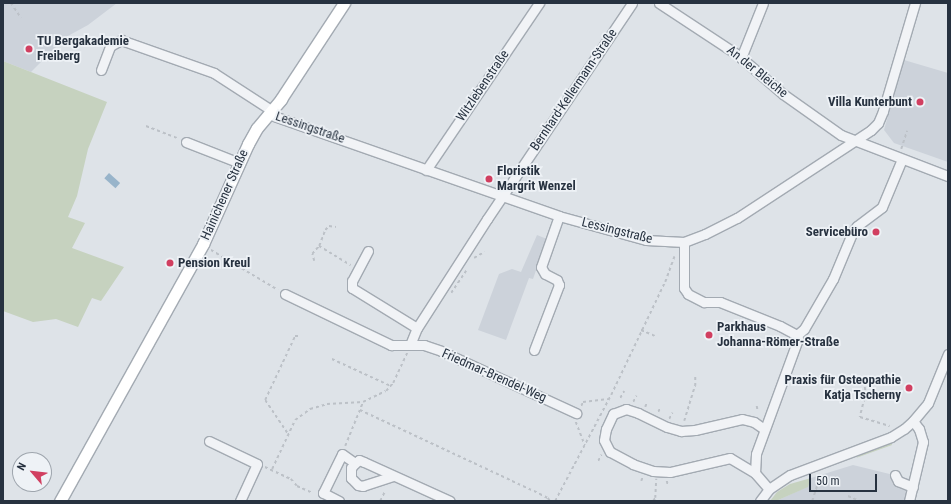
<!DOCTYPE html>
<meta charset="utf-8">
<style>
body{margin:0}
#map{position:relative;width:951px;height:504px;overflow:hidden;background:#dee3e8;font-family:"Roboto Condensed",sans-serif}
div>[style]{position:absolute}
.built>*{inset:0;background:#ccd2da}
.green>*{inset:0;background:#c6d2bf}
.water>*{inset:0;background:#98b4ca;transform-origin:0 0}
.path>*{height:1.5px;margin-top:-0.75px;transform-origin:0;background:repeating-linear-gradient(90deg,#bcc1c7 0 3px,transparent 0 6px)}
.roads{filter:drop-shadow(1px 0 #a3aab2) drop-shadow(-1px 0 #a3aab2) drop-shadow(0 1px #a3aab2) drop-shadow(0 -1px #a3aab2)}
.minor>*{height:9px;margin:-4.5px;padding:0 4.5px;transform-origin:4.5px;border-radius:4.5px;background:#f1f3f6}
.major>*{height:11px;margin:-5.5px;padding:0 5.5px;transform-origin:5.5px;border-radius:5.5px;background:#fff}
.dots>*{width:11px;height:11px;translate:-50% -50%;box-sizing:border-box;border:2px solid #eef2f6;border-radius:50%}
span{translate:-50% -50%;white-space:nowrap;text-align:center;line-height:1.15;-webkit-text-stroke:3.5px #eef2f6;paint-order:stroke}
.poi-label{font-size:13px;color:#273240;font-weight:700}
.left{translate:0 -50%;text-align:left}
.right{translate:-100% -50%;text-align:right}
.street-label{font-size:13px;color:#273240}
.frame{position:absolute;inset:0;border:4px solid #273240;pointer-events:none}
.north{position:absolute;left:12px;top:452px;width:40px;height:40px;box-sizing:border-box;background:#eef2f6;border:1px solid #9ea5ad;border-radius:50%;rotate:298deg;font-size:11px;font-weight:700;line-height:16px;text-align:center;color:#273240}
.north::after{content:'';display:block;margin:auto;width:14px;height:18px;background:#d13f60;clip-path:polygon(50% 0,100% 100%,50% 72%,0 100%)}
.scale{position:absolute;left:809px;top:474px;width:68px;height:18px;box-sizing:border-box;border:2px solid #273240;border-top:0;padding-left:5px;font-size:12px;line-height:14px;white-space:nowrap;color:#273240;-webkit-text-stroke:3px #eef2f6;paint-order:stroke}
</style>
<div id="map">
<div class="built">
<i style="clip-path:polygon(3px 3px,117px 3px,88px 25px,66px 37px,31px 72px,3px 61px)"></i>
<i style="clip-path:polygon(904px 60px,948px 73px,948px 162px,894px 143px,884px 130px)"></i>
<i style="clip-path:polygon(537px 235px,547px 239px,533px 279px,529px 278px,506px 340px,478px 330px,499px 274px,512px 269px,521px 272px)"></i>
<i style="clip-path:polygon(853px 465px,914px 480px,909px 501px,776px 501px,807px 487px,811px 478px)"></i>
</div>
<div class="green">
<i style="clip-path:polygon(3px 61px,107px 102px,88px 149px,77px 196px,68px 217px,85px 223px,72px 248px,124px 267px,101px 301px,92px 298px,78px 327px,56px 319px,33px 322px,3px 311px)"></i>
<i style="clip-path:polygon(891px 442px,892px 445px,856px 458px,864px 452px)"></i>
<i style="clip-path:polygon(811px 478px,808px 487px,776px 501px,770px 501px,777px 492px,790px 484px)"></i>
</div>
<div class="water">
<i style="left:109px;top:173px;width:15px;height:7px;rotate:42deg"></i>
</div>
<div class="path">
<i style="left:11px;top:3px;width:18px;rotate:56deg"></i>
<i style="left:146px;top:126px;width:33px;rotate:21deg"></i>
<i style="left:901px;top:149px;width:19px;rotate:-72deg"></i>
<i style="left:319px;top:246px;width:37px;rotate:31deg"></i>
<i style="left:211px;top:250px;width:78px;rotate:30.8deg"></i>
<i style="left:474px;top:258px;width:12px;rotate:-31deg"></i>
<i style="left:314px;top:261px;width:7px;rotate:-106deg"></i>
<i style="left:312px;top:254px;width:11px;rotate:-49deg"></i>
<i style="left:319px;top:246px;width:17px;rotate:-69deg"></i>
<i style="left:325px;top:230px;width:6px;rotate:-45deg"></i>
<i style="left:329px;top:226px;width:7px;rotate:8deg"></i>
<i style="left:451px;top:293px;width:27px;rotate:-56deg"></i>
<i style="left:641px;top:330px;width:15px;rotate:23deg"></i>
<i style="left:332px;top:359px;width:65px;rotate:24.6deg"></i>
<i style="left:865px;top:387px;width:6px;rotate:81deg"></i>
<i style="left:866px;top:393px;width:25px;rotate:104deg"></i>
<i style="left:860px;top:417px;width:31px;rotate:17deg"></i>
<i style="left:620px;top:398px;width:8px;rotate:-60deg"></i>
<i style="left:633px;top:402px;width:7px;rotate:-63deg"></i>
<i style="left:581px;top:406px;width:4px;rotate:-63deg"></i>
<i style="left:583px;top:402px;width:25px;rotate:-7deg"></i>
<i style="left:757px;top:406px;width:6px;rotate:81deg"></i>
<i style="left:645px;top:407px;width:5px;rotate:-68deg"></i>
<i style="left:360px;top:410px;width:192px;rotate:25deg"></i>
<i style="left:534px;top:491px;width:16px;rotate:27deg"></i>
<i style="left:548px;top:498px;width:4px;rotate:56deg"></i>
<i style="left:658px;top:412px;width:4px;rotate:-63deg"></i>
<i style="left:669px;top:419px;width:7px;rotate:-63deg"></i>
<i style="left:684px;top:421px;width:37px;rotate:-73deg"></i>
<i style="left:695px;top:386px;width:10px;rotate:-90deg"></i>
<i style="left:576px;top:422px;width:25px;rotate:69deg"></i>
<i style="left:287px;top:433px;width:40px;rotate:-124deg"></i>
<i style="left:265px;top:400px;width:71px;rotate:-64.9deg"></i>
<i style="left:295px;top:336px;width:3px"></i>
<i style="left:345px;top:446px;width:48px;rotate:-67.8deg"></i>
<i style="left:598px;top:461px;width:7px;rotate:-63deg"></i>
<i style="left:265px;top:467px;width:29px;rotate:25deg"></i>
<i style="left:291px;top:479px;width:9px;rotate:49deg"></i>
<i style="left:297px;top:486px;width:17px;rotate:24deg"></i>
<i style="left:272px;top:469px;width:54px;rotate:-64.9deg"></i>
<i style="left:295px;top:420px;width:19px;rotate:-36deg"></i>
<i style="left:310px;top:409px;width:18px;rotate:-16deg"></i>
<i style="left:327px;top:404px;width:36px;rotate:-3deg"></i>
<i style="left:363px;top:402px;width:25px;rotate:-26deg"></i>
<i style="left:386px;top:391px;width:11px;rotate:-49deg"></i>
<i style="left:393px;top:383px;width:33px;rotate:-65deg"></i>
<i style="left:641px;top:481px;width:5px;rotate:-68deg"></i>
<i style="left:667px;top:481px;width:4px;rotate:76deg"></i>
<i style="left:848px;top:496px;width:13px;rotate:23deg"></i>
<i style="left:380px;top:501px;width:11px;rotate:-63deg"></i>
<i style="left:555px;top:501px;width:120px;rotate:-62.2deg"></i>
<i style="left:611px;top:395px;width:125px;rotate:-64.5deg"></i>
<i style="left:665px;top:282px;width:27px;rotate:-70deg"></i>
<i style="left:653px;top:501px;width:4px;rotate:-56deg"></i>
<i style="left:655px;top:498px;width:19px;rotate:-87deg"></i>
<i style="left:812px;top:501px;width:28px;rotate:-72deg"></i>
</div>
<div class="roads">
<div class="minor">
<i style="left:659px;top:3px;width:95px;rotate:33.4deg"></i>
<i style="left:738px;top:55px;width:60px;rotate:40.9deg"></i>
<i style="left:783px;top:94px;width:71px;rotate:35.3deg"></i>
<i style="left:841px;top:135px;width:115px;rotate:21deg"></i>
<i style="left:741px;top:58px;width:59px;rotate:-68.2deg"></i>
<i style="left:101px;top:70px;width:26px;rotate:-69deg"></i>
<i style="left:110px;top:46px;width:13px;rotate:-29deg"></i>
<i style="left:121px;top:40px;width:99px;rotate:19.5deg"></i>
<i style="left:214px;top:73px;width:68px;rotate:33deg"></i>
<i style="left:268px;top:114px;width:308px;rotate:19.3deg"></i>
<i style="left:559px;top:216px;width:90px;rotate:15.4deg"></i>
<i style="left:646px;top:240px;width:38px;rotate:3deg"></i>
<i style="left:684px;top:242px;width:22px;rotate:-21deg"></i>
<i style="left:705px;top:234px;width:36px;rotate:-27deg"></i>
<i style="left:737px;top:218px;width:160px;rotate:-33.3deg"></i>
<i style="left:871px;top:130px;width:10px;rotate:-45deg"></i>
<i style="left:878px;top:123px;width:13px;rotate:-67deg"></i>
<i style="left:883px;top:111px;width:113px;rotate:-73.5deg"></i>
<i style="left:186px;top:142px;width:58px;rotate:21.3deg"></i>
<i style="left:426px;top:170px;width:202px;rotate:-55.9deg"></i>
<i style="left:684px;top:242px;width:46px;rotate:90deg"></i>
<i style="left:684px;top:288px;width:7px;rotate:56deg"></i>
<i style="left:688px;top:294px;width:18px;rotate:27deg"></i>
<i style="left:704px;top:302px;width:16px"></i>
<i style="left:720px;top:302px;width:65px;rotate:21.8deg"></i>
<i style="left:780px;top:326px;width:19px;rotate:28deg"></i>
<i style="left:797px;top:335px;width:4px;rotate:76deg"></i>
<i style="left:798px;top:339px;width:122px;rotate:110.1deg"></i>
<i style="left:756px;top:454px;width:19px;rotate:93deg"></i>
<i style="left:755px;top:473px;width:21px;rotate:49deg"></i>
<i style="left:368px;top:251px;width:34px;rotate:118deg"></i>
<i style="left:352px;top:281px;width:7px;rotate:90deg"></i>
<i style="left:352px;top:288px;width:76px;rotate:31.6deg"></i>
<i style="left:285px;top:294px;width:118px;rotate:25.7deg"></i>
<i style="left:391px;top:345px;width:33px"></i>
<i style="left:424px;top:345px;width:18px;rotate:19deg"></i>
<i style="left:441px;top:351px;width:149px;rotate:24.7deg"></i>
<i style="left:797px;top:335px;width:9px;rotate:-41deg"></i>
<i style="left:804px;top:329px;width:58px;rotate:-59.9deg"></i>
<i style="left:833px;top:279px;width:52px;rotate:-67.4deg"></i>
<i style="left:853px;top:231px;width:6px;rotate:-51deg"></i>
<i style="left:857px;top:226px;width:31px;rotate:-37deg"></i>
<i style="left:882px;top:207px;width:52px;rotate:-67.4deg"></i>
<i style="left:410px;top:345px;width:18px;rotate:-68deg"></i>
<i style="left:417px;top:328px;width:130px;rotate:-57.3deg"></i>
<i style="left:487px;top:219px;width:260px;rotate:-56.1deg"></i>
<i style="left:534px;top:350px;width:70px;rotate:-69deg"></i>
<i style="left:559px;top:285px;width:5px;rotate:-112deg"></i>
<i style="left:557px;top:280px;width:13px;rotate:-153deg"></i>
<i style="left:545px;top:274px;width:8px;rotate:-120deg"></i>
<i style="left:541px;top:267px;width:54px;rotate:-70.6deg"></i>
<i style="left:209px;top:441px;width:53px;rotate:25.6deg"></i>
<i style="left:257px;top:464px;width:41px;rotate:114.7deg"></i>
<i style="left:755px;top:473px;width:29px;rotate:-149deg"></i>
<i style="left:730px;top:458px;width:62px;rotate:166.9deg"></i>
<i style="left:670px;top:472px;width:17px;rotate:-177deg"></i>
<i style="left:653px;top:471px;width:21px;rotate:-161deg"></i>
<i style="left:633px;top:464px;width:26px;rotate:-152deg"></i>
<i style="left:610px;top:452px;width:13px;rotate:-117deg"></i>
<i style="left:604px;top:440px;width:11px;rotate:-80deg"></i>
<i style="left:606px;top:429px;width:17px;rotate:-65deg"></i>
<i style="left:613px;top:414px;width:14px;rotate:-21deg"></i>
<i style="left:626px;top:409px;width:13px;rotate:18deg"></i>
<i style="left:638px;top:413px;width:32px;rotate:26deg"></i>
<i style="left:667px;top:427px;width:15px;rotate:16deg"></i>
<i style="left:681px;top:431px;width:14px;rotate:-4deg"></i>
<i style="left:695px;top:430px;width:48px;rotate:-13.2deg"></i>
<i style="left:742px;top:419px;width:12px;rotate:14deg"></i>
<i style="left:754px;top:422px;width:12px;rotate:35deg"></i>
<i style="left:895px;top:475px;width:7px;rotate:63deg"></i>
<i style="left:898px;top:481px;width:16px;rotate:22deg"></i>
<i style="left:393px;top:476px;width:32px;rotate:162deg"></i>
<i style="left:363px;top:486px;width:5px;rotate:-169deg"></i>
<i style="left:358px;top:485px;width:10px;rotate:-135deg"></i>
<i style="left:351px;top:478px;width:10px;rotate:-90deg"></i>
<i style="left:351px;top:468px;width:5px;rotate:-53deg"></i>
<i style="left:354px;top:464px;width:6px;rotate:-39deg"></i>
<i style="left:359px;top:460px;width:5px;rotate:22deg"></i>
<i style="left:364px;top:462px;width:94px;rotate:24.4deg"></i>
<i style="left:339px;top:501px;width:18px;rotate:-153deg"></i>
<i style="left:323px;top:493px;width:43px;rotate:-64deg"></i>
<i style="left:342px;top:454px;width:16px;rotate:35deg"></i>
<i style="left:760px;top:501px;width:15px;rotate:-53deg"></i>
<i style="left:769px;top:489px;width:25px;rotate:-34deg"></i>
<i style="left:790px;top:475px;width:108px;rotate:-20.6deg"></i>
<i style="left:891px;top:437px;width:15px;rotate:-32deg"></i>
<i style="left:904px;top:429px;width:12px;rotate:-42deg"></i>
<i style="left:913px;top:421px;width:23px;rotate:-50deg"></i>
<i style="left:928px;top:403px;width:53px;rotate:-67.8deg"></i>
<i style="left:909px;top:501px;width:61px;rotate:-76.7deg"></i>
<i style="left:923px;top:442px;width:14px;rotate:-107deg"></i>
<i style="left:919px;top:429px;width:10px;rotate:-127deg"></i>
</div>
<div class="major">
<i style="left:60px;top:501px;width:294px;rotate:-60.9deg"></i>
<i style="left:203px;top:244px;width:110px;rotate:-65.8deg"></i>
<i style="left:248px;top:144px;width:18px;rotate:-61deg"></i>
<i style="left:257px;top:128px;width:38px;rotate:-50deg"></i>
<i style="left:281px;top:99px;width:115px;rotate:-56.7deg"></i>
</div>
</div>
<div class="dots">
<i style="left:29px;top:49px;background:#d13f60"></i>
<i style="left:920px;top:102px;background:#d13f60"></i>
<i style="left:489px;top:179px;background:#d13f60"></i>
<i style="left:876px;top:232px;background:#d13f60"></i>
<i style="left:170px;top:263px;background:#d13f60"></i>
<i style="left:709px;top:335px;background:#d13f60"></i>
<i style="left:909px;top:388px;background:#d13f60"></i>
</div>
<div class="poi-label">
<span class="left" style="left:37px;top:49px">TU Bergakademie<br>Freiberg</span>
<span class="right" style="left:912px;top:102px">Villa Kunterbunt</span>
<span class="left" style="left:497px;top:179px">Floristik<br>Margrit Wenzel</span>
<span class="right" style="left:868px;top:232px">Servicebüro</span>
<span class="left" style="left:178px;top:263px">Pension Kreul</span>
<span class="left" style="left:717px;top:335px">Parkhaus<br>Johanna-Römer-Straße</span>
<span class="right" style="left:901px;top:388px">Praxis für Osteopathie<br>Katja Tscherny</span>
</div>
<div class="street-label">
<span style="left:757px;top:72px;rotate:39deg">An der Bleiche</span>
<span style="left:483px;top:86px;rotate:-56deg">Witzlebenstraße</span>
<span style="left:574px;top:90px;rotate:-56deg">Bernhard-Kellermann-Straße</span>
<span style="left:310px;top:128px;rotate:19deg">Lessingstraße</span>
<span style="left:225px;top:195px;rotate:-66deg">Hainichener Straße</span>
<span style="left:617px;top:231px;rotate:14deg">Lessingstraße</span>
<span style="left:494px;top:376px;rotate:24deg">Friedmar-Brendel-Weg</span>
</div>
<div class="frame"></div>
<div class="north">N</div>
<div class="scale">50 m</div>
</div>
